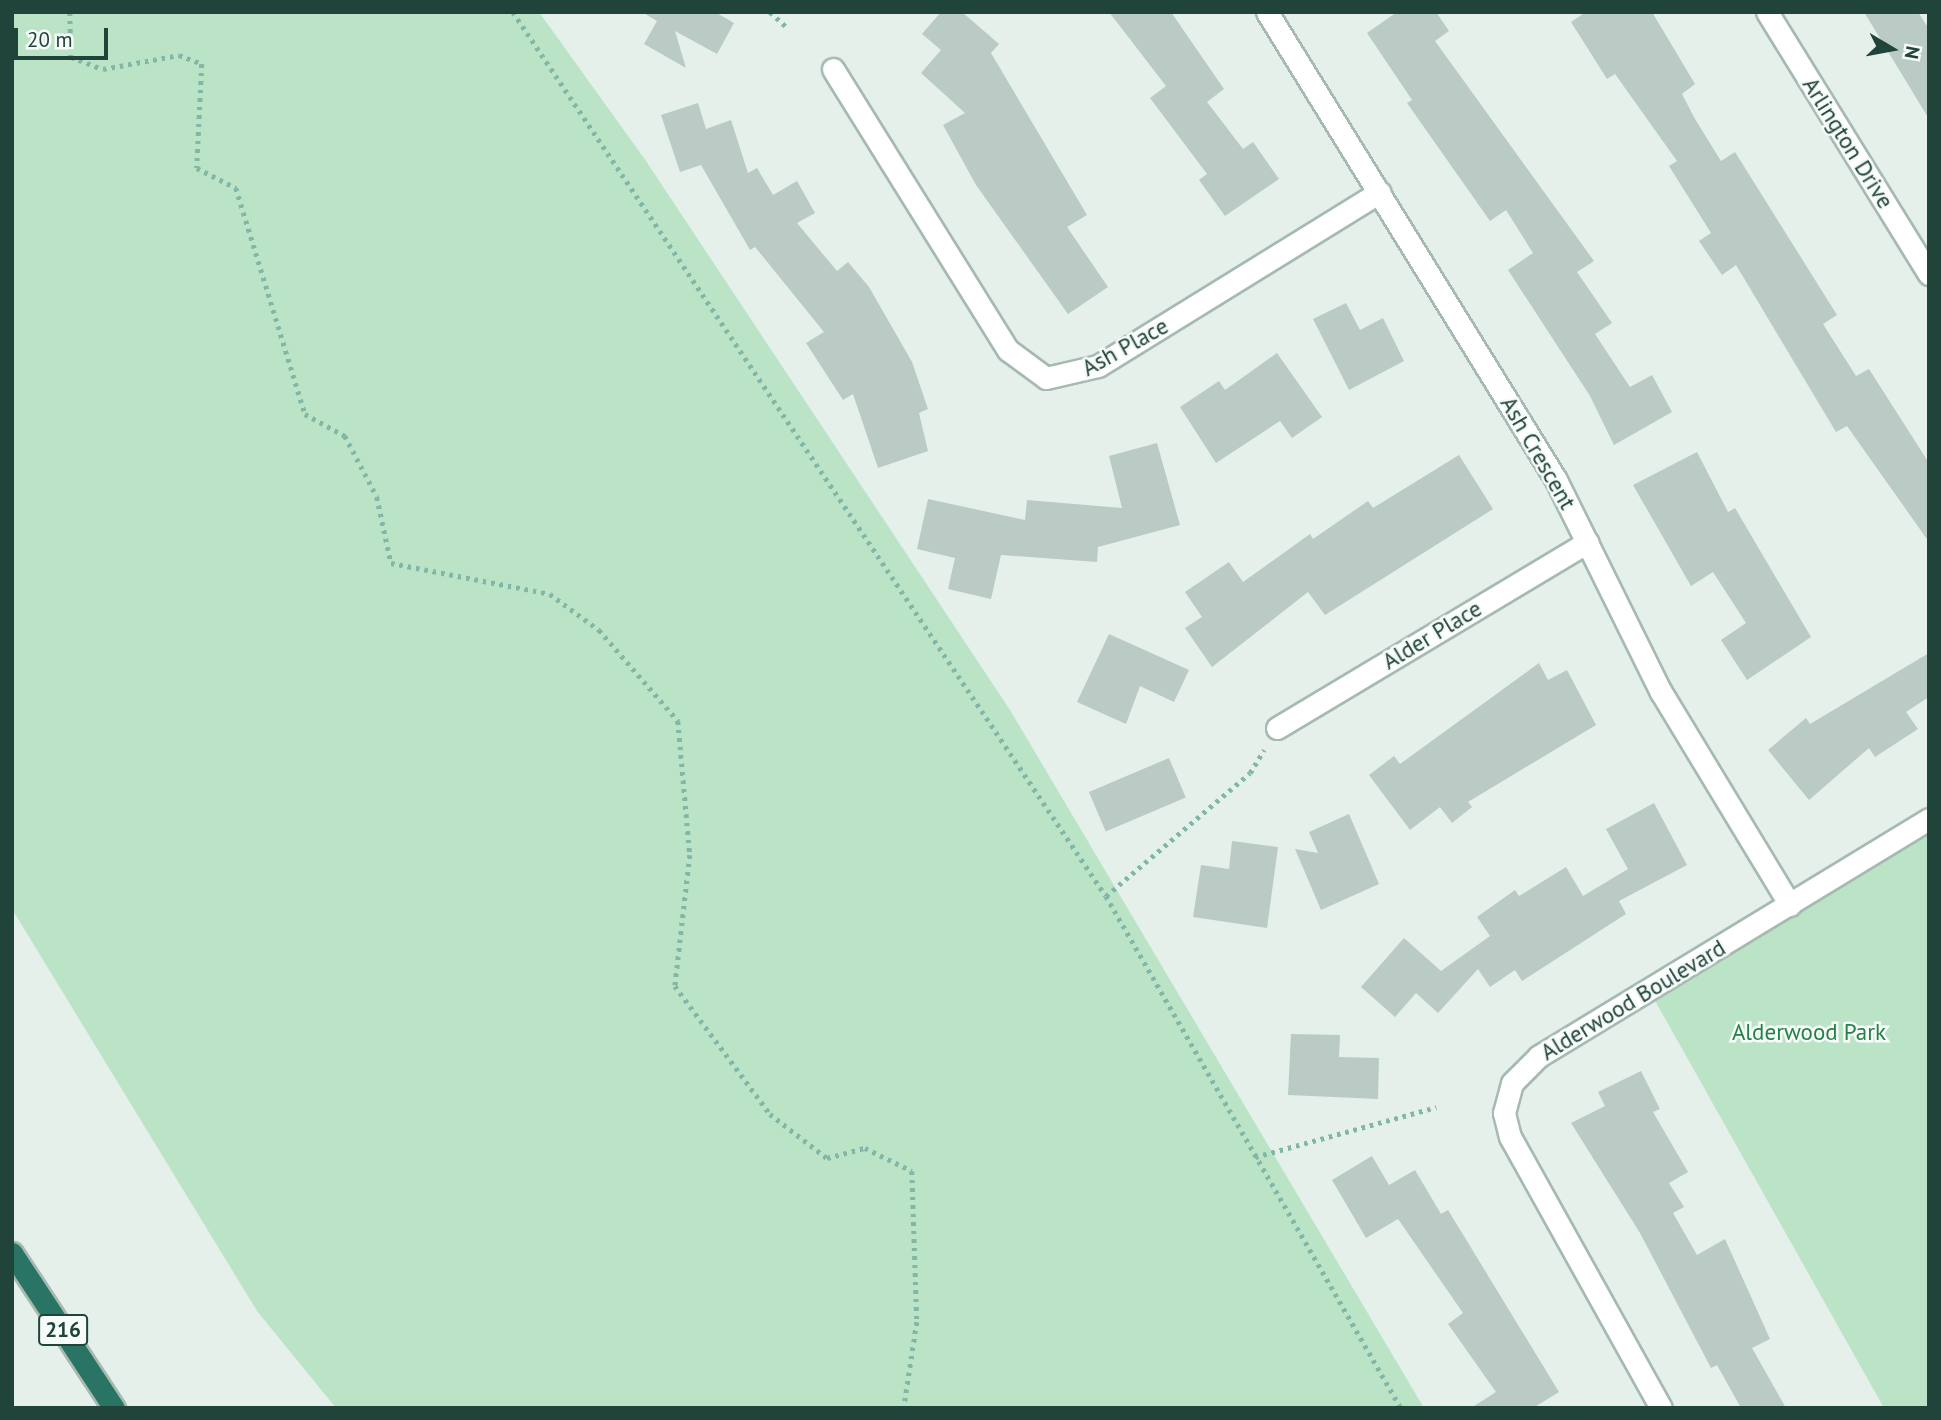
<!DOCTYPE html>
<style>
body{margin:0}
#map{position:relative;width:1941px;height:1420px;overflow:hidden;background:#e5f0eb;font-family:"PT Sans",sans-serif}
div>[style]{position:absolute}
.green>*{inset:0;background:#bbe3c6}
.building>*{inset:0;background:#b9cbc4;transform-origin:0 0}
.path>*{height:4.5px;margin-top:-2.25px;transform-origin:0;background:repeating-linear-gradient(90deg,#81b7a6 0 3.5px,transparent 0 8.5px)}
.roads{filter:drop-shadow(2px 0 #a6b9b2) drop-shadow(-2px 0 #a6b9b2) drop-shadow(0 2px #a6b9b2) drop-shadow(0 -2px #a6b9b2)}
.minor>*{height:21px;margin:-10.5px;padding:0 10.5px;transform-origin:10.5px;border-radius:10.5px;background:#fff}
.tertiary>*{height:21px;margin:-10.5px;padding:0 10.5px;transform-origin:10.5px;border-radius:10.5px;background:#fff}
.motorway>*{height:21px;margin:-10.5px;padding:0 10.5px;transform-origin:10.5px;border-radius:10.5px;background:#297464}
span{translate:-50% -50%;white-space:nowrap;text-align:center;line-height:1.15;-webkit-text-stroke:5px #f6fbf9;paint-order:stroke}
.shield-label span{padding:2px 5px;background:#f6fbf9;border:2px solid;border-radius:5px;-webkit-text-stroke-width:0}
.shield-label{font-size:21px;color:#21443a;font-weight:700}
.street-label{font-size:23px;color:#21443a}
.park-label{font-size:23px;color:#268048}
.frame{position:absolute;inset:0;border:14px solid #21443a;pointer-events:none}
.north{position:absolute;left:1857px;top:14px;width:70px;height:70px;-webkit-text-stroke:5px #f6fbf9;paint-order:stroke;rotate:100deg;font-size:19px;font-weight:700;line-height:28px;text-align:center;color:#21443a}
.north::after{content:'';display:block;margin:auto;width:24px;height:32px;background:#21443a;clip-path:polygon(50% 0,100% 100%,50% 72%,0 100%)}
.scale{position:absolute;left:14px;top:28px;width:94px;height:32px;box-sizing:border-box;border:4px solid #21443a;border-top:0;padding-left:9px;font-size:21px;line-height:24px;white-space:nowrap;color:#21443a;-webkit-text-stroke:5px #f6fbf9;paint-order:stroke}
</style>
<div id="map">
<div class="green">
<i style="clip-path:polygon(12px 12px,539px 12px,646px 161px,1010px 710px,1424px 1408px,336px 1408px,257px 1311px,12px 909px)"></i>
<i style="clip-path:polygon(1929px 818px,1929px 1408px,1884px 1408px,1649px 990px)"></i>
</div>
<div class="building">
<i style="clip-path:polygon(642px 12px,715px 12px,734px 23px,717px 54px,675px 31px,686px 68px,644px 44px,657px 21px)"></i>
<i style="clip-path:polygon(941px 12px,962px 12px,999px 44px,991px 53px,1087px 215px,1067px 227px,1108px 287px,1068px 314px,976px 185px,943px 125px,965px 113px,921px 73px,941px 50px,922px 34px)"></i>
<i style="clip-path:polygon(1109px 12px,1171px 12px,1224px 89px,1207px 102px,1243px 149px,1253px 142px,1279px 179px,1225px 216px,1199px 180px,1207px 174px,1150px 98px,1166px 86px)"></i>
<i style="clip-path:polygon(1397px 12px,1436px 12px,1449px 31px,1435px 41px,1594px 261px,1577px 272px,1612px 323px,1595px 334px,1630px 387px,1652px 375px,1672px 412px,1614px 445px,1590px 396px,1508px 270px,1533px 253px,1506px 210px,1490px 221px,1407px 103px,1412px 100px,1367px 33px)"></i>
<i style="clip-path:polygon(1586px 12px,1652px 12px,1695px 84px,1682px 94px,1695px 119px,1721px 161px,1735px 152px,1837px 315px,1823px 324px,1856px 376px,1869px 369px,1929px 463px,1929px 542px,1847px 426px,1836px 432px,1736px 265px,1722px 275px,1699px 241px,1711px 233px,1669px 166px,1677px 161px,1615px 74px,1607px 79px,1571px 22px)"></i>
<i style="clip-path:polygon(1864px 12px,1918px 12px,1929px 29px,1929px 119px)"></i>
<i style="clip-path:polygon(698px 103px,706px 129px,731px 120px,748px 173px,757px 168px,773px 195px,797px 181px,815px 213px,797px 223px,837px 271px,848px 262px,869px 287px,912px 362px,928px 409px,919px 413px,928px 451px,878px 468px,853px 394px,843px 400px,806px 343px,824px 332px,755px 247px,750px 250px,701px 165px,680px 172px,661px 115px)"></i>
<i style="clip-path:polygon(1346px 303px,1360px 330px,1383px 318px,1404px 361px,1349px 390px,1313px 319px)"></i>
<i style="clip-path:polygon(1277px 353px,1322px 417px,1292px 438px,1280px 421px,1216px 463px,1180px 407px,1219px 381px,1225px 390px)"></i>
<i style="clip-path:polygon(1157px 443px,1180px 525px,1098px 547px,1097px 562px,1001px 555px,991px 599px,948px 589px,955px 558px,917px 549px,928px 499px,1025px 520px,1027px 500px,1122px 508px,1109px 456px)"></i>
<i style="clip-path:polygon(1697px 452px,1728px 512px,1735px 508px,1811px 637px,1747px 680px,1721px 640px,1746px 623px,1713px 572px,1691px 586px,1633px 485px)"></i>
<i style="clip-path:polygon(1459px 455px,1493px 509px,1325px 615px,1308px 592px,1212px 667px,1185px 628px,1202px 617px,1185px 592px,1229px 562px,1243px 582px,1310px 534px,1313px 539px,1368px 501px,1373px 508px)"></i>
<i style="clip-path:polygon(1109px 634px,1189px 670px,1174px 702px,1140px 686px,1126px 724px,1077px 702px)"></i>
<i style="clip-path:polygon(1929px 653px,1929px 697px,1906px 712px,1918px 729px,1875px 757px,1869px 748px,1809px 800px,1768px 750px,1806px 718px,1810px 724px)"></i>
<i style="clip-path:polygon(1539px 663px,1548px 680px,1567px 670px,1596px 725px,1468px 802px,1472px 807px,1452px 823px,1440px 807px,1410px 830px,1369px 775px,1394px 756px,1400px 764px)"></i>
<i style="left:1169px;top:758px;width:43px;height:87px;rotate:67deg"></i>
<i style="clip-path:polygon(1654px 803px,1687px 865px,1619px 901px,1626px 914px,1522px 981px,1515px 970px,1490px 987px,1478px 969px,1438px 1013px,1416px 993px,1395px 1017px,1361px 987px,1404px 938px,1441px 971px,1490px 936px,1477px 917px,1515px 890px,1519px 896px,1566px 867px,1583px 896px,1628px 869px,1606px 829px)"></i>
<i style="clip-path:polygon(1349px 814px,1379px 884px,1321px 910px,1295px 849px,1318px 853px,1309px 832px)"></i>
<i style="clip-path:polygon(1232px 841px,1278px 847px,1267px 928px,1193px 917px,1201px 865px,1229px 869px)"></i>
<i style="clip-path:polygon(1291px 1034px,1340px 1035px,1339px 1057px,1379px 1058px,1378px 1099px,1288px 1095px)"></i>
<i style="clip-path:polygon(1641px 1071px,1660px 1109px,1653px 1112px,1688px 1172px,1669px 1183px,1684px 1207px,1673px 1213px,1697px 1255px,1725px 1239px,1770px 1339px,1752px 1348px,1786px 1408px,1741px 1408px,1717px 1365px,1711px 1368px,1640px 1233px,1571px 1123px,1605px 1106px,1598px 1092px)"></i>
<i style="clip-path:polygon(1372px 1156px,1389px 1185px,1415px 1170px,1441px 1214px,1448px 1210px,1559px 1392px,1533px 1408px,1471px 1408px,1496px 1392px,1448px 1324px,1463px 1313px,1398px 1219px,1366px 1238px,1332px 1180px)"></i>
</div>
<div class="path">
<i style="left:70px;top:12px;width:45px;rotate:88.7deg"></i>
<i style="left:71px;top:57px;width:34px;rotate:21deg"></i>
<i style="left:103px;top:69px;width:77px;rotate:-10.4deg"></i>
<i style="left:179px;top:55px;width:25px;rotate:21deg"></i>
<i style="left:202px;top:64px;width:104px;rotate:92.8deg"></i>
<i style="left:197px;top:168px;width:44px;rotate:27.1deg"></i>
<i style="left:236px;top:188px;width:236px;rotate:73deg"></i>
<i style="left:305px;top:414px;width:46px;rotate:28.8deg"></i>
<i style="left:345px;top:436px;width:69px;rotate:62.3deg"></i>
<i style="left:377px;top:497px;width:67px;rotate:78deg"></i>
<i style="left:391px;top:563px;width:162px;rotate:11deg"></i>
<i style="left:550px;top:594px;width:61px;rotate:36.3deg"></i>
<i style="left:599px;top:630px;width:121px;rotate:49deg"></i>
<i style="left:678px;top:721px;width:135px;rotate:84.9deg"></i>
<i style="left:690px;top:855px;width:132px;rotate:96.5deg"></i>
<i style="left:675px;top:986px;width:159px;rotate:53.4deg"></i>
<i style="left:770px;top:1114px;width:72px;rotate:37.7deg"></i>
<i style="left:827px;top:1158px;width:39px;rotate:-15deg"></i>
<i style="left:865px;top:1148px;width:52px;rotate:26.1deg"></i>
<i style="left:912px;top:1171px;width:151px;rotate:88.1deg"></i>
<i style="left:917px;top:1322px;width:87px;rotate:98.6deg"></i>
<i style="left:513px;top:12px;width:1064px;rotate:56.15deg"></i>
<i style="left:1106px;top:896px;width:591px;rotate:60.05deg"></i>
<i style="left:770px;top:12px;width:24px;rotate:42deg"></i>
<i style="left:1106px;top:896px;width:189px;rotate:-40.5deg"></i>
<i style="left:1250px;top:773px;width:27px;rotate:-59deg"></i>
<i style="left:1255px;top:1157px;width:188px;rotate:-15.4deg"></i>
</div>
<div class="roads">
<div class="minor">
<i style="left:1267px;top:12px;width:550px;rotate:58.3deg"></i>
<i style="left:1556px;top:480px;width:237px;rotate:63.7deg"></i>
<i style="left:1661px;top:692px;width:249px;rotate:58.8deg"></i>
<i style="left:833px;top:69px;width:331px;rotate:58.1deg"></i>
<i style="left:1008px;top:350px;width:47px;rotate:36.4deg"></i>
<i style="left:1046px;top:378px;width:53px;rotate:-13deg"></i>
<i style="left:1098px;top:366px;width:331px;rotate:-31.7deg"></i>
<i style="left:1277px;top:728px;width:362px;rotate:-30.9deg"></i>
<i style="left:1661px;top:1408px;width:310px;rotate:-119.1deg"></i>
<i style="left:1510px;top:1137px;width:25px;rotate:-104deg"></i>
<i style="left:1504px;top:1113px;width:31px;rotate:-75deg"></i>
<i style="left:1512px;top:1083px;width:38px;rotate:-45deg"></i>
<i style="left:1539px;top:1056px;width:456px;rotate:-31.3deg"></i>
</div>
<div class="tertiary">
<i style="left:1767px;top:12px;width:308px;rotate:58.3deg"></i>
</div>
<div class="motorway">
<i style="left:12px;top:1253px;width:186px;rotate:56.7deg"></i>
</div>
</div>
<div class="shield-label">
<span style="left:63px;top:1330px">216</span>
</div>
<div class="street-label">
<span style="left:1848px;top:143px;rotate:58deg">Arlington Drive</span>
<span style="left:1125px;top:347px;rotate:-29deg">Ash Place</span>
<span style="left:1538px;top:453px;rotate:60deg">Ash Crescent</span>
<span style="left:1432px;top:635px;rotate:-31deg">Alder Place</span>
<span style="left:1633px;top:1000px;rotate:-31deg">Alderwood Boulevard</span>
</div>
<div class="park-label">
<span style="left:1809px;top:1032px">Alderwood Park</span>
</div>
<div class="frame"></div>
<div class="north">N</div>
<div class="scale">20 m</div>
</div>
